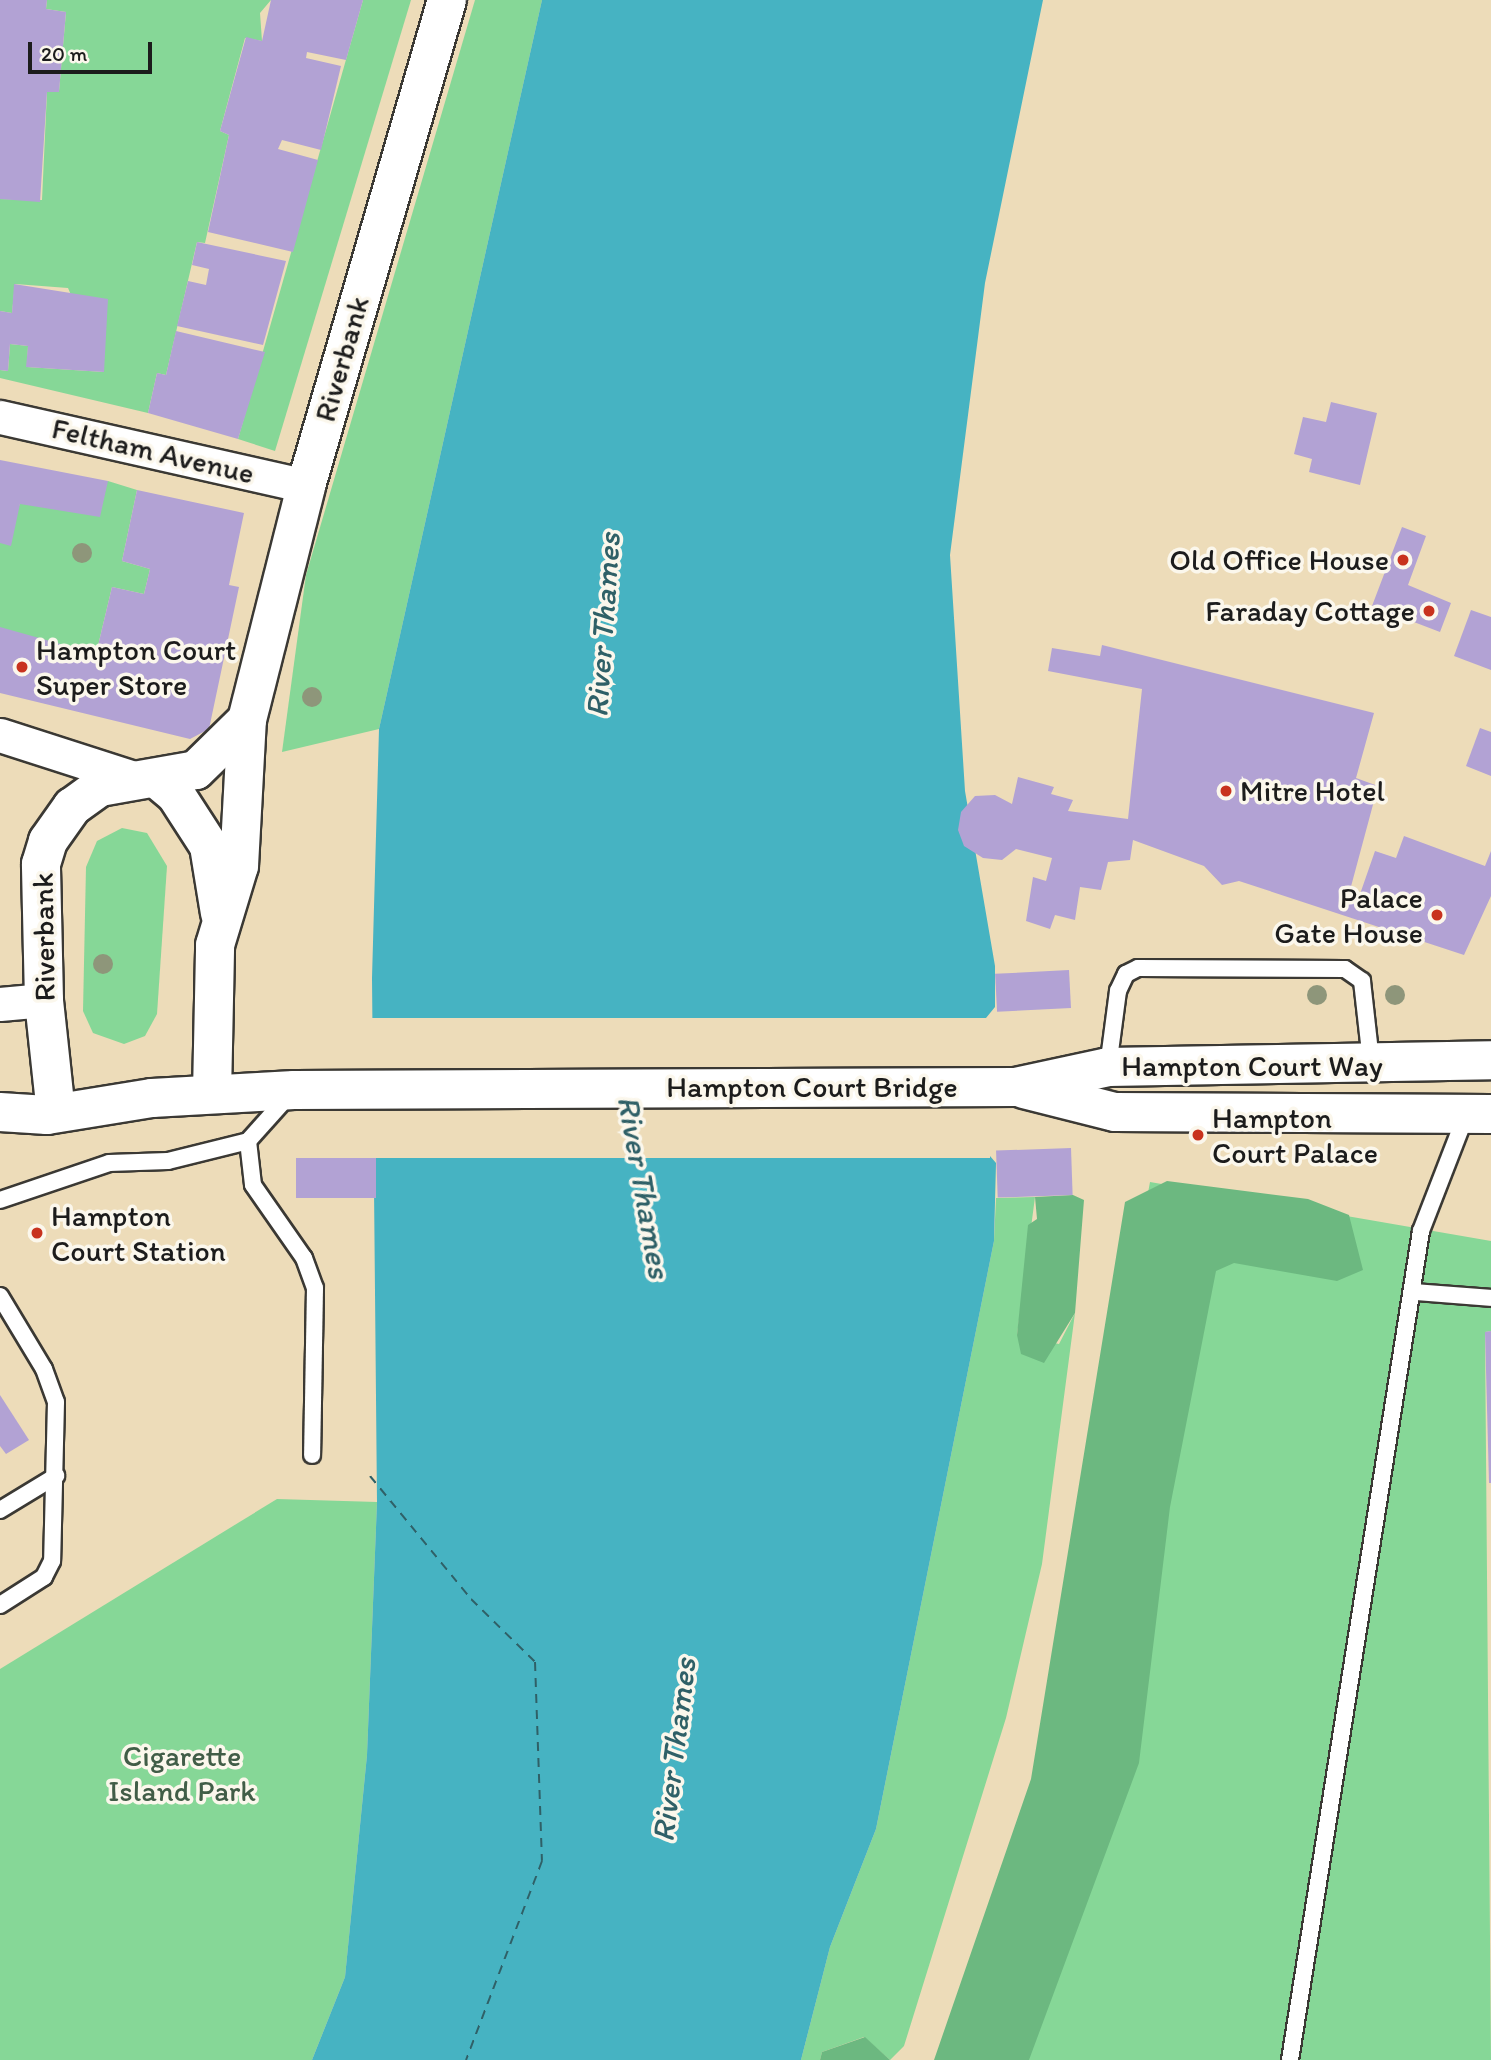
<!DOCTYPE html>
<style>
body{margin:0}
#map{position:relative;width:1491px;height:2060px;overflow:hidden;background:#eddcb9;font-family:Itim,sans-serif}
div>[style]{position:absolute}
.green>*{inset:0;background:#86d797}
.forest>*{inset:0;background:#6cb880}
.water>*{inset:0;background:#46b3c2}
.pier>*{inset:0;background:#eddcb9;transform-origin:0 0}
.ferry>*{height:2px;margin-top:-1px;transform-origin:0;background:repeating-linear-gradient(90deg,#2f6067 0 9px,transparent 0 16px)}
.building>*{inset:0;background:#b2a2d4;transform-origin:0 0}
.roads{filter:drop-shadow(2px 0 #3b3934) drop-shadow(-2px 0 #3b3934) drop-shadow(0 2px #3b3934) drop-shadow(0 -2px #3b3934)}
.service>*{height:16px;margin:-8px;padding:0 8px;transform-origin:8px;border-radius:8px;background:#fff}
.minor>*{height:33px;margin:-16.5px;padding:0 16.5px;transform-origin:16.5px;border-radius:16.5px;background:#fff}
.primary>*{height:38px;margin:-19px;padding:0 19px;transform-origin:19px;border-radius:19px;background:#fff}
.trunk>*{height:38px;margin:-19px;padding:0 19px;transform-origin:19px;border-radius:19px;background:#fff}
.trees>*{width:20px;height:20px;margin:-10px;border-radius:50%;background:#8e967a}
.dots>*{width:19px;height:19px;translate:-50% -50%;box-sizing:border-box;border:4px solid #fbf7ec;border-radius:50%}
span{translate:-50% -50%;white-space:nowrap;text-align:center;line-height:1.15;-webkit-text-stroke:7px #fbf7ec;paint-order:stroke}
.street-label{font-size:30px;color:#1c1c1c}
.poi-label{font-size:30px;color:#1c1c1c}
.right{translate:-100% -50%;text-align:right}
.left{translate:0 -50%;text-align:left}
.park-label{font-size:30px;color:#415d47}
.water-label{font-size:32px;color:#2f6067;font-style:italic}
.scale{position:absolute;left:28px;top:42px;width:124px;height:32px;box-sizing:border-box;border:4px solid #1c1c1c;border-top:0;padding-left:9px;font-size:21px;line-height:24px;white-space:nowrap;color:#1c1c1c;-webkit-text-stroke:5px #fbf7ec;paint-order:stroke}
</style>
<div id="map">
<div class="green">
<i style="clip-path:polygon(47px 0,271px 0,260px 13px,262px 41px,245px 38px,220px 131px,229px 135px,205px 243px,197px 242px,166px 375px,157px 373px,148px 413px,0 378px,0 370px,8px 371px,10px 344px,28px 346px,27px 367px,104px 372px,68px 288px,15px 284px,12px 313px,0 311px,0 199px,42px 200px,47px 92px,59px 91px,66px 12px,46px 9px)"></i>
<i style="clip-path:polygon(363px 0,411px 0,275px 451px,238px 439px)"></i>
<i style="clip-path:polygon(475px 0,542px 0,379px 729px,282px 752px,306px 575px)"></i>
<i style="clip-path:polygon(108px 481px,137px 490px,122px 561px,150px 569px,144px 594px,112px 587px,96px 654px,0 629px,0 543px,20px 504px)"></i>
<i style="clip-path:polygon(122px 828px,147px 833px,167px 866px,157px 1014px,145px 1036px,124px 1044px,93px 1033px,83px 1011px,86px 867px,97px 841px)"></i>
<i style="clip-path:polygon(1150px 1182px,1491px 1241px,1491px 1331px,1485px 1332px,1491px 2060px,959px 2060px,1024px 1860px)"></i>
<i style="clip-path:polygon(1035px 1197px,1017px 1335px,1059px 1344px,1075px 1313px,1042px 1564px,1006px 1718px,904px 2046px,890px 2060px,864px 2037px,822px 2052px,820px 2060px,801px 2060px,830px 1947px,876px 1829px,994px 1241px,996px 1198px)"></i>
<i style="clip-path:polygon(277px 1499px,377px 1502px,367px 1755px,345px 1977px,312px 2060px,0 2060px,0 1669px)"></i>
</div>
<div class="forest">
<i style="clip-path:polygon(1167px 1181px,1308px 1199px,1349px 1215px,1363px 1270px,1337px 1281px,1234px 1263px,1216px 1271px,1170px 1507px,1139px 1763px,1029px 2060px,934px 2060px,1031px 1779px,1125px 1202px)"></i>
<i style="clip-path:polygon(1073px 1195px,1084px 1200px,1075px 1313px,1044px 1363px,1021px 1354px,1017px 1335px,1028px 1225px,1037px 1219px,1035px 1197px)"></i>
<i style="clip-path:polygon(865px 2037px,890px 2060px,820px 2060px,822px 2052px)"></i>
</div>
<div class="water">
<i style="clip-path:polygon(542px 0,1043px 0,985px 283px,950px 555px,965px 791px,995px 966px,995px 1007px,986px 1018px,984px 1149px,996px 1163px,994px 1241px,876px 1829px,830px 1947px,801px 2060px,312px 2060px,345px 1977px,367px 1755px,377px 1502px,372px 978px,379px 729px)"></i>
</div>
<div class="pier">
<i style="left:369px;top:1018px;width:621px;height:140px"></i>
</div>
<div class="ferry">
<i style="left:370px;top:1476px;width:159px;rotate:50.6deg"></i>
<i style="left:471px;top:1599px;width:90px;rotate:44.5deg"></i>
<i style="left:535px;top:1662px;width:199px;rotate:88deg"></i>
<i style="left:542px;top:1861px;width:213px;rotate:110.9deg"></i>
</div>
<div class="building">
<i style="clip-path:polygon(0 0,47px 0,46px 9px,66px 12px,59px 92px,47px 92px,40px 202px,0 199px)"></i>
<i style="clip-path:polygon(271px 0,363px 0,346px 60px,307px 52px,306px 58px,341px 66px,321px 150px,282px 140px,278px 149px,318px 160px,293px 252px,208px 232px,229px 135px,220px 131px,246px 37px,262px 41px)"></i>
<i style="clip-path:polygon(197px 242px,286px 261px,263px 345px,177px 326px,188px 281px,206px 285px,209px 269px,192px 265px)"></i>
<i style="clip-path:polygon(14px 284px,108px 299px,104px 372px,26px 367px,28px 346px,10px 344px,8px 371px,0 370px,0 311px,12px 313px)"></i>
<i style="clip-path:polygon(176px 331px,265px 352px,238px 439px,148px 413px,157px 373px,166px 375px)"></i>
<i style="clip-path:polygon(1331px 402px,1377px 413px,1360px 485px,1309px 472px,1312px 459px,1294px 454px,1303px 417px,1326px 422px)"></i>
<i style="clip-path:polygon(0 460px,108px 481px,100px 517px,20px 504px,11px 546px,0 543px)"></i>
<i style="clip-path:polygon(137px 490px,244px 513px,229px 585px,239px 587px,209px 729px,190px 739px,0 693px,0 627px,96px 654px,112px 587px,144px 594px,150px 569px,122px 561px)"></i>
<i style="clip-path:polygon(1402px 527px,1426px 536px,1408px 585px,1451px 603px,1440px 632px,1372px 606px)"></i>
<i style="clip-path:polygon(1471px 610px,1491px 617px,1491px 670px,1454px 656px)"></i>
<i style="clip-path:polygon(1102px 645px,1374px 713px,1356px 778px,1378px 786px,1349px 894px,1359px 897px,1375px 851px,1396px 858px,1404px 836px,1485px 866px,1491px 851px,1491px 896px,1464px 955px,1239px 881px,1222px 885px,1204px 866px,1133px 840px,1130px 860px,1108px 862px,1101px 890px,1080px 887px,1075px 920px,1055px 915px,1050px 929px,1026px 921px,1033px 877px,1046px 881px,1052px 858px,1016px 849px,1002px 860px,983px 858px,964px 846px,958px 830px,961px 812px,975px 796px,995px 795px,1012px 804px,1018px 777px,1054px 787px,1051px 794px,1073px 800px,1068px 811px,1128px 819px,1142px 689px,1048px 671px,1052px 648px,1100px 656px)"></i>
<i style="clip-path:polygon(1480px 728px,1491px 732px,1491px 776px,1466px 766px)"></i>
<i style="left:1069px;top:970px;width:38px;height:74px;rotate:87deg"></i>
<i style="left:1071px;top:1148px;width:47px;height:75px;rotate:88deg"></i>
<i style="left:296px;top:1158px;width:80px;height:40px"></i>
<i style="clip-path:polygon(1491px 1331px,1491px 1483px,1489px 1483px,1485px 1332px)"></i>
<i style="clip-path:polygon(0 1395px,29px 1440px,6px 1454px,0 1446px)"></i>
</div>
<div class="roads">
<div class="service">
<i style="left:1108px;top:1067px;width:77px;rotate:-82.5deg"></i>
<i style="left:1118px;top:991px;width:19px;rotate:-65deg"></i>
<i style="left:1126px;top:974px;width:13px;rotate:-27deg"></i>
<i style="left:1138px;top:968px;width:207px;rotate:0.3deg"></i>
<i style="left:1345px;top:969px;width:21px;rotate:35deg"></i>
<i style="left:1362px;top:981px;width:81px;rotate:83.6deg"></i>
<i style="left:248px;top:1141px;width:44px;rotate:83.5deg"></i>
<i style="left:253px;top:1185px;width:89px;rotate:55.1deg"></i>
<i style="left:304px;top:1258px;width:32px;rotate:70deg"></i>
<i style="left:315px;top:1288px;width:167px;rotate:91deg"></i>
<i style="left:0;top:1200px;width:115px;rotate:-18.7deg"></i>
<i style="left:109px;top:1163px;width:59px;rotate:-1.9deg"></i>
<i style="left:168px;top:1161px;width:82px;rotate:-14deg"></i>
<i style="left:248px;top:1141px;width:63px;rotate:-48.2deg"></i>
<i style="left:1415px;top:1292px;width:76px;rotate:4.5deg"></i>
<i style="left:0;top:1296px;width:85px;rotate:58.9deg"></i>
<i style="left:44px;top:1369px;width:35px;rotate:70deg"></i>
<i style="left:56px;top:1402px;width:159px;rotate:91.4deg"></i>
<i style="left:52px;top:1561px;width:18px;rotate:117deg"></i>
<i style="left:44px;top:1577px;width:52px;rotate:147.5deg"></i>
<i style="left:0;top:1510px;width:66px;rotate:-31.3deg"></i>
<i style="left:1290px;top:2060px;width:839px;rotate:-81.02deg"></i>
<i style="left:1421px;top:1231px;width:124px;rotate:-68.8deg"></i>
</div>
<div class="minor">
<i style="left:0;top:417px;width:314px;rotate:12.7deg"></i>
<i style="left:0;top:735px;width:138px;rotate:17.8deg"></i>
<i style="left:0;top:1004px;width:44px;rotate:-5.2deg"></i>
</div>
<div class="primary">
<i style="left:157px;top:779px;width:25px;rotate:40deg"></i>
<i style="left:176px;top:795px;width:61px;rotate:57.1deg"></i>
<i style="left:209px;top:846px;width:68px;rotate:80.7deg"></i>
<i style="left:212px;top:1094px;width:149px;rotate:-88.8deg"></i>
<i style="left:215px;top:945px;width:83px;rotate:-73.1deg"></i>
<i style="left:239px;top:866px;width:146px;rotate:-86.9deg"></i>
<i style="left:247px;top:720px;width:241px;rotate:-75.8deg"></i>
<i style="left:306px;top:486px;width:506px;rotate:-73.82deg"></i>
<i style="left:56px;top:1113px;width:114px;rotate:-96.1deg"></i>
<i style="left:44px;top:1000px;width:136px;rotate:-91.3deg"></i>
<i style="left:41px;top:864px;width:24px;rotate:-73deg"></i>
<i style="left:48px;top:841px;width:42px;rotate:-54.8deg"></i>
<i style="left:72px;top:807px;width:34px;rotate:-36deg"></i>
<i style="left:100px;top:787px;width:97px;rotate:-10deg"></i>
<i style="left:196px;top:770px;width:71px;rotate:-44.4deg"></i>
</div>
<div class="trunk">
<i style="left:1024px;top:1089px;width:94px;rotate:14.2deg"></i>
<i style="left:1115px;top:1112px;width:376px;rotate:0.3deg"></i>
<i style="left:0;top:1112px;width:47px;rotate:3.7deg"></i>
<i style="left:47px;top:1115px;width:106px;rotate:-9.2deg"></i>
<i style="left:152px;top:1098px;width:142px;rotate:-3.2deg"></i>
<i style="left:294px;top:1090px;width:721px;rotate:-0.24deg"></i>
<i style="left:1015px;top:1087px;width:95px;rotate:-12.1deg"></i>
<i style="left:1108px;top:1067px;width:383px;rotate:-1deg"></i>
</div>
</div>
<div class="trees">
<i style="left:82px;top:553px"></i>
<i style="left:312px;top:697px"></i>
<i style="left:103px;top:964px"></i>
<i style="left:1317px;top:995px"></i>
<i style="left:1395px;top:995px"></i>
</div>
<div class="dots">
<i style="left:1403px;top:560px;background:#c8321e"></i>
<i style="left:1429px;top:611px;background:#c8321e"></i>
<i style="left:22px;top:667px;background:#c8321e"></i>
<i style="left:1226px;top:791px;background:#c8321e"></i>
<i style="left:1437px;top:915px;background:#c8321e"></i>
<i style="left:1198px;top:1135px;background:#c8321e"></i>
<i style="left:37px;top:1233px;background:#c8321e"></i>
</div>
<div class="street-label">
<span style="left:342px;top:359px;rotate:-74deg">Riverbank</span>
<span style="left:153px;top:451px;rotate:13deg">Feltham Avenue</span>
<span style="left:44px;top:937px;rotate:-91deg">Riverbank</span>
<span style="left:1252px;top:1066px">Hampton Court Way</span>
<span style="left:812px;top:1087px">Hampton Court Bridge</span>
</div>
<div class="poi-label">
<span class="right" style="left:1389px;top:560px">Old Office House</span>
<span class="right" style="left:1415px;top:611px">Faraday Cottage</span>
<span class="left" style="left:36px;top:667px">Hampton Court<br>Super Store</span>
<span class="left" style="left:1240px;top:791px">Mitre Hotel</span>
<span class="right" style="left:1423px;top:915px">Palace<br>Gate House</span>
<span class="left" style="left:1212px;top:1135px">Hampton<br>Court Palace</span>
<span class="left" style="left:51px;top:1233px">Hampton<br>Court Station</span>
</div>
<div class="park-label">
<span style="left:182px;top:1773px">Cigarette<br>Island Park</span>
</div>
<div class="water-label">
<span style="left:603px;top:625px;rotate:-86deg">River Thames</span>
<span style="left:644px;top:1187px;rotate:80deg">River Thames</span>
<span style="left:674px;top:1750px;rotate:-83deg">River Thames</span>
</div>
<div class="scale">20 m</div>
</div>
